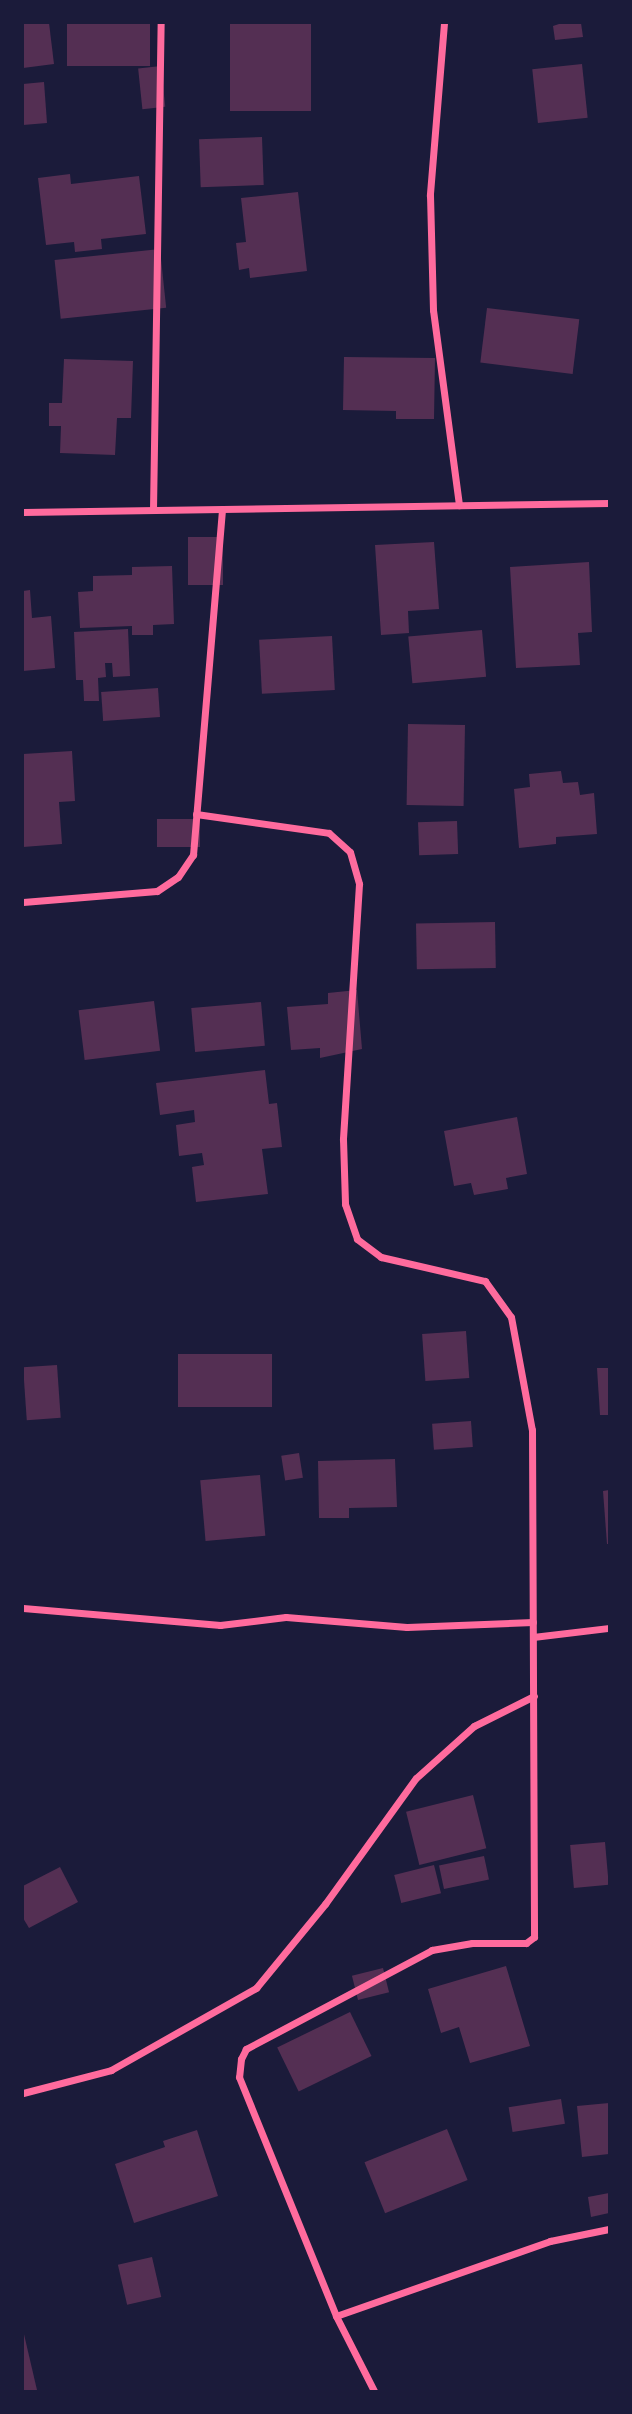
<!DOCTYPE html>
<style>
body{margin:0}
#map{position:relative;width:632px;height:2414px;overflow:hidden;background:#1b1b3a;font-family:Montserrat,sans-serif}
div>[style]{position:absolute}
.building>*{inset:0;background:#542f53;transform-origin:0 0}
.minor>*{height:7px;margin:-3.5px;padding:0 3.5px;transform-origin:3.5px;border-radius:3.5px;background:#ff6b9d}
span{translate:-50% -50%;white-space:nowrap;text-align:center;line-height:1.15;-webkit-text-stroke:5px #1b1b3a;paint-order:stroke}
.frame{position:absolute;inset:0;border:24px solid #1b1b3a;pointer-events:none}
</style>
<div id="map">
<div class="building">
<i style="clip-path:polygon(23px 23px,49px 23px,54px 64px,23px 68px)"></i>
<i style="left:67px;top:23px;width:83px;height:43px"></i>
<i style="left:230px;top:23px;width:81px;height:88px"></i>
<i style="clip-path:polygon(562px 23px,581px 23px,583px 37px,555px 40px,553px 26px)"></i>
<i style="left:582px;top:64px;width:54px;height:50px;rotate:84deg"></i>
<i style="left:161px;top:66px;width:41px;height:23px;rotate:84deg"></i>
<i style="clip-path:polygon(44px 82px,47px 123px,23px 125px,23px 84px)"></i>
<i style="left:262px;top:137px;width:48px;height:63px;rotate:88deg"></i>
<i style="clip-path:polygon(70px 174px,71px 184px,139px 176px,146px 234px,101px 239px,102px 249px,75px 252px,74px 242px,46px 245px,38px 178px)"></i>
<i style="clip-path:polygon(298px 192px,307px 271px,250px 278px,249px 268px,239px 270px,236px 243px,246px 242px,241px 198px)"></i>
<i style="left:160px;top:249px;width:59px;height:106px;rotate:84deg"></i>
<i style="left:487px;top:308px;width:93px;height:55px;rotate:7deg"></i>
<i style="clip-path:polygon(344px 357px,435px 358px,434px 419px,396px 419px,396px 411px,343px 410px)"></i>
<i style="clip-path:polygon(64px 359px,133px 361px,131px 418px,117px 418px,115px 455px,60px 453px,61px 426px,49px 426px,49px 403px,62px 403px)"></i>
<i style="left:188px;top:537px;width:35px;height:48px"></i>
<i style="clip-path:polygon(434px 542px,439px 609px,408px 611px,409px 633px,381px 635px,375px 545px)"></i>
<i style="clip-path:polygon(589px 562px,592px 632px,578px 633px,580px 665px,516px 668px,510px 567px)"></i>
<i style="clip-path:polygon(172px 566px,174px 624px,153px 625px,153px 635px,132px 635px,132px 626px,80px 628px,78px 592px,93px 591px,93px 576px,132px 575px,132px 567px)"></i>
<i style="clip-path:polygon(30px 590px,32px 618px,51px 616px,55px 668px,23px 671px,23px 591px)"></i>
<i style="clip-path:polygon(128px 629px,130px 676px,113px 677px,112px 663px,105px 663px,106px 677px,98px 678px,99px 701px,84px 701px,83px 680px,76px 680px,74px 632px)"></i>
<i style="left:482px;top:630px;width:47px;height:74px;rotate:85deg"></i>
<i style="left:332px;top:636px;width:54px;height:73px;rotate:87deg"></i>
<i style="left:158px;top:688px;width:29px;height:57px;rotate:86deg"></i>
<i style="left:408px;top:724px;width:57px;height:81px;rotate:1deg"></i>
<i style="clip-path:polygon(72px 751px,75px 801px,59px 802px,62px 844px,23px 847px,23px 754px)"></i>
<i style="clip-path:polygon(561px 771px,563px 783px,578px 782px,580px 795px,594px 793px,597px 834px,556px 837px,556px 844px,519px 848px,514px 789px,530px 787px,529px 774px)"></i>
<i style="left:200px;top:819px;width:28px;height:43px;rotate:90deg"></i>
<i style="left:457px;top:821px;width:33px;height:39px;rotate:88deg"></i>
<i style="left:495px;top:922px;width:46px;height:79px;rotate:89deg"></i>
<i style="clip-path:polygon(357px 990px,362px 1049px,320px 1058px,320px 1048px,291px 1050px,287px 1007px,328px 1004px,328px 993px)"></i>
<i style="left:154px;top:1001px;width:50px;height:76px;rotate:83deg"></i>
<i style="left:261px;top:1002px;width:44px;height:70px;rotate:85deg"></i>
<i style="clip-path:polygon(265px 1070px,269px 1104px,277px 1103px,282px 1147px,262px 1149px,268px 1194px,196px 1202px,192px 1167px,204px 1165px,202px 1153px,179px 1156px,176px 1125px,195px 1122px,194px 1110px,160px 1115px,156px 1083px)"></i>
<i style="clip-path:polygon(517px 1117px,527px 1174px,506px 1178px,508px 1189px,474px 1195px,471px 1183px,454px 1186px,444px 1131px)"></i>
<i style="left:466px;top:1331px;width:47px;height:44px;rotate:86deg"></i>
<i style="left:178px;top:1354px;width:94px;height:53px"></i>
<i style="left:57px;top:1365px;width:53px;height:34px;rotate:86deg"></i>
<i style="clip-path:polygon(597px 1368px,609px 1368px,609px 1415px,600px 1415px)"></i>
<i style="left:471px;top:1421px;width:26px;height:39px;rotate:86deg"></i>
<i style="left:299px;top:1453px;width:25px;height:18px;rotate:81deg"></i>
<i style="clip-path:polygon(395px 1459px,397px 1507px,349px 1508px,349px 1518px,319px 1518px,318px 1461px)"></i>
<i style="left:260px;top:1475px;width:61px;height:60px;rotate:85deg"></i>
<i style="clip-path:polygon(609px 1490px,609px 1544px,607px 1544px,603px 1491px)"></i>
<i style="left:473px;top:1795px;width:55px;height:69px;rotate:76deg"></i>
<i style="left:605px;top:1842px;width:43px;height:35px;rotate:85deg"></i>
<i style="left:484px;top:1856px;width:24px;height:46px;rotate:78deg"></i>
<i style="left:434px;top:1865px;width:29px;height:41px;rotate:76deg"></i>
<i style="clip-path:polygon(60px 1867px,78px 1902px,29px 1928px,23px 1918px,23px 1886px)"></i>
<i style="clip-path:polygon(506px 1966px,530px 2046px,470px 2063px,459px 2027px,441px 2033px,428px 1989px)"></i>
<i style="left:383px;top:1968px;width:25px;height:32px;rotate:76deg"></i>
<i style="left:350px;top:2012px;width:49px;height:81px;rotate:64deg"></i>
<i style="left:561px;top:2099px;width:25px;height:53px;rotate:81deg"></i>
<i style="clip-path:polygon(609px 2103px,609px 2154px,582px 2157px,577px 2106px)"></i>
<i style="left:447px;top:2129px;width:55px;height:89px;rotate:68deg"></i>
<i style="clip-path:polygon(197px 2130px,218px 2196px,134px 2223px,115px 2164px,165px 2147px,163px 2141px)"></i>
<i style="clip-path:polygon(609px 2193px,609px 2213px,591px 2217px,588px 2197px)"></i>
<i style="left:152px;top:2257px;width:41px;height:35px;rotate:77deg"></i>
<i style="clip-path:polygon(23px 2330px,37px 2390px,28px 2391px,23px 2391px)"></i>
</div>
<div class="minor">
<i style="left:444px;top:23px;width:173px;rotate:94.7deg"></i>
<i style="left:430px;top:195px;width:115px;rotate:88.5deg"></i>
<i style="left:433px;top:310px;width:197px;rotate:82.4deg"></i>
<i style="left:153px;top:510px;width:487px;rotate:-89.1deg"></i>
<i style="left:23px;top:512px;width:586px;rotate:-0.88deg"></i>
<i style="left:196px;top:814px;width:134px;rotate:8.1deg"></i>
<i style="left:329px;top:833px;width:28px;rotate:42deg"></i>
<i style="left:350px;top:852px;width:33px;rotate:74deg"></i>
<i style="left:359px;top:884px;width:256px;rotate:93.6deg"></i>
<i style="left:343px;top:1139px;width:65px;rotate:88.2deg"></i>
<i style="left:345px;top:1204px;width:37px;rotate:71deg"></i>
<i style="left:357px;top:1239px;width:30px;rotate:37deg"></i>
<i style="left:381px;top:1257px;width:107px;rotate:13deg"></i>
<i style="left:485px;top:1281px;width:44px;rotate:54.2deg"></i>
<i style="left:511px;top:1317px;width:115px;rotate:79.5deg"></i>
<i style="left:532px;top:1430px;width:507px;rotate:89.77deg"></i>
<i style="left:534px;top:1937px;width:10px;rotate:143deg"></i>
<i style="left:526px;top:1943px;width:54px;rotate:180deg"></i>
<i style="left:472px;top:1943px;width:41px;rotate:170.1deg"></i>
<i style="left:432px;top:1950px;width:211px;rotate:152deg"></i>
<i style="left:246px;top:2049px;width:11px;rotate:117deg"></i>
<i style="left:241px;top:2059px;width:18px;rotate:96deg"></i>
<i style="left:239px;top:2077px;width:258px;rotate:67.9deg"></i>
<i style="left:336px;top:2316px;width:84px;rotate:63.1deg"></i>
<i style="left:23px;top:902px;width:134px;rotate:-4.7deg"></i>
<i style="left:157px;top:891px;width:25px;rotate:-34deg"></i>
<i style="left:178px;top:877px;width:27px;rotate:-56deg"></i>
<i style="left:193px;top:855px;width:347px;rotate:-85.2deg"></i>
<i style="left:23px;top:1608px;width:198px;rotate:4.9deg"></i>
<i style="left:220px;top:1625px;width:66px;rotate:-6.9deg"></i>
<i style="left:286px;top:1617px;width:121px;rotate:4.7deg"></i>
<i style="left:407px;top:1627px;width:126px;rotate:-2.3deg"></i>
<i style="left:533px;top:1637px;width:77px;rotate:-6.8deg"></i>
<i style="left:23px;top:2093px;width:91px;rotate:-14.6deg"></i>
<i style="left:111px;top:2070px;width:167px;rotate:-29.5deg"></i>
<i style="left:256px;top:1988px;width:109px;rotate:-50.6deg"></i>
<i style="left:325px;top:1904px;width:155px;rotate:-54.2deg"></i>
<i style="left:416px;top:1778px;width:78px;rotate:-41.9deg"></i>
<i style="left:474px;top:1726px;width:67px;rotate:-26.6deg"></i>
<i style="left:336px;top:2316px;width:227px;rotate:-19.3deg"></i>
<i style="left:550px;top:2241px;width:60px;rotate:-11.5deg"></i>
</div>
<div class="frame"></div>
</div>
